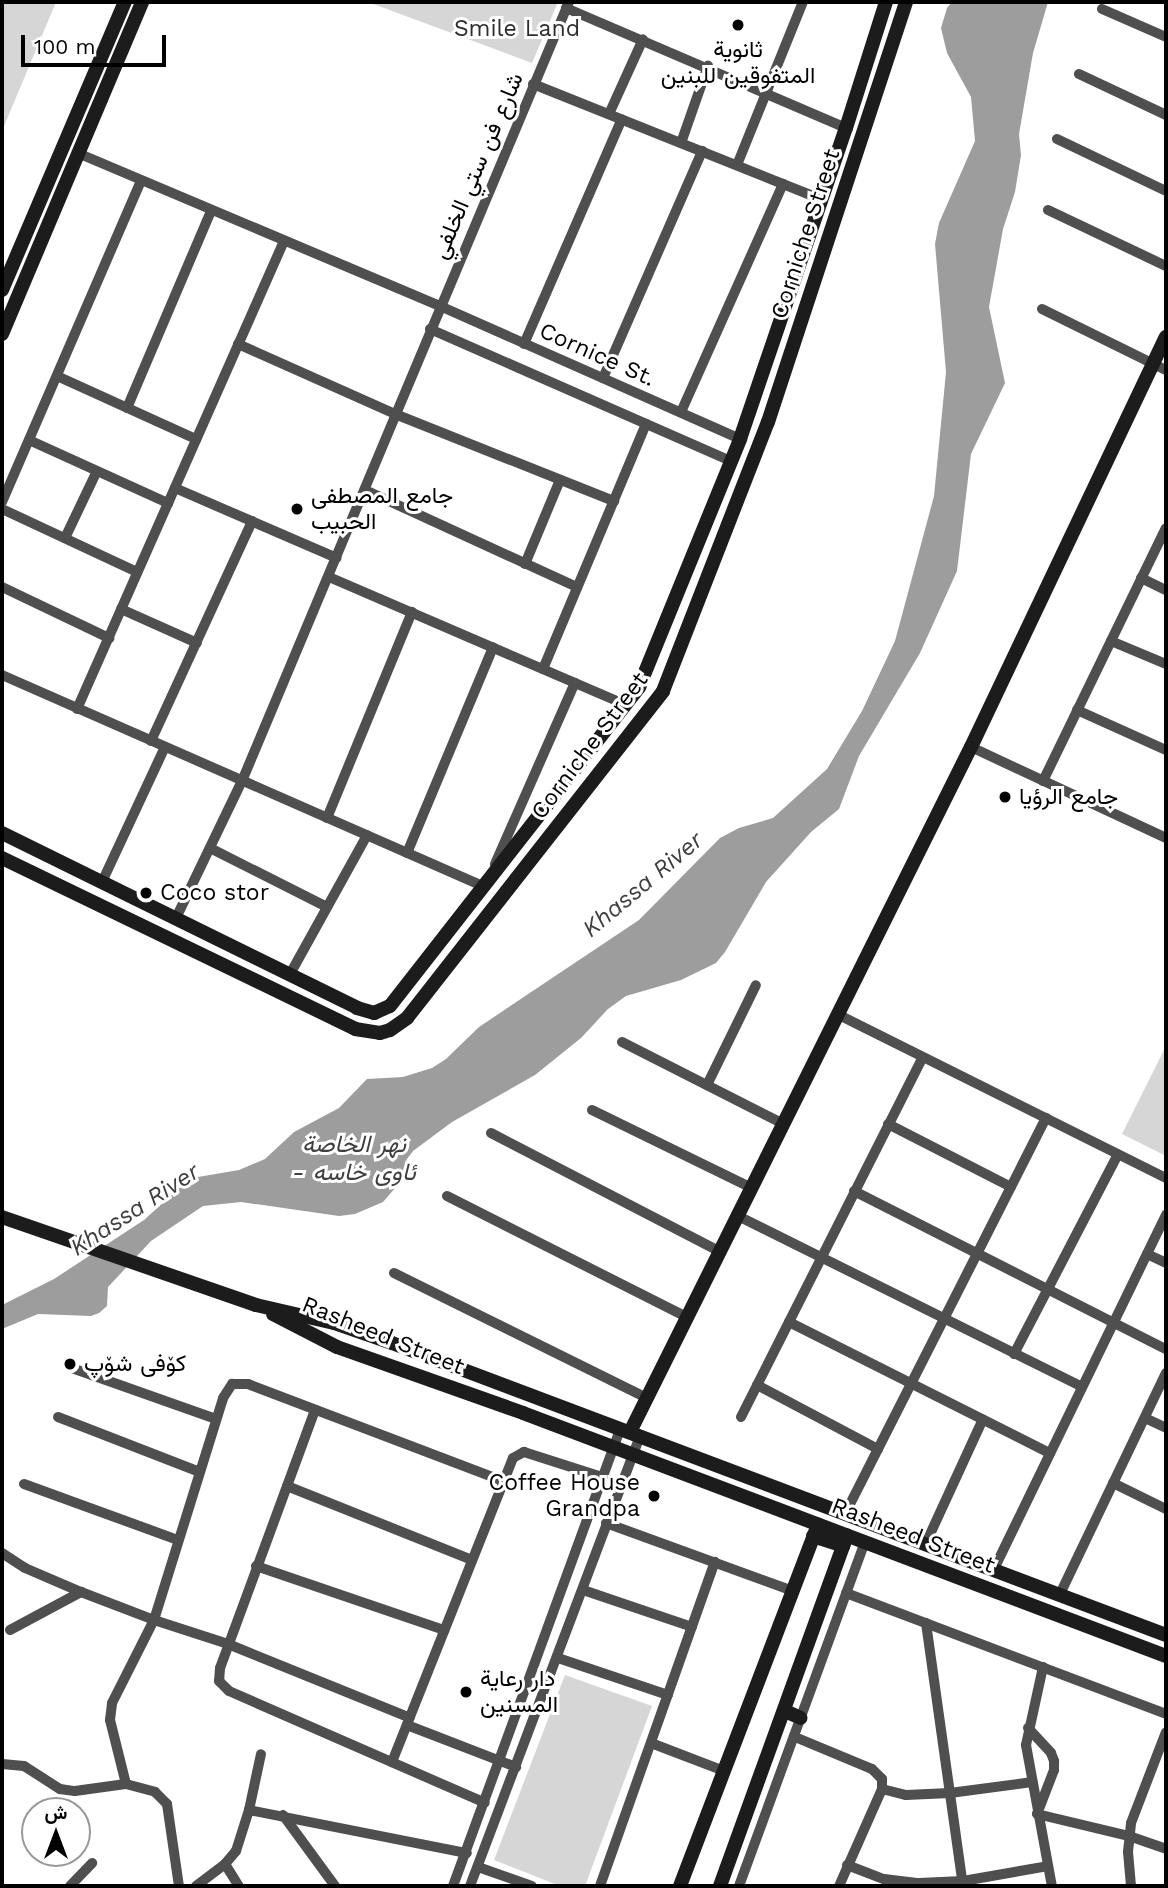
<!DOCTYPE html>
<meta charset="utf-8">
<style>
body{margin:0}
#map{position:relative;width:1168px;height:1888px;overflow:hidden;background:#fff;font-family:"Work Sans",Vazirmatn,sans-serif}
div>[style]{position:absolute}
.green>*{inset:0;background:#d6d6d6}
.water>*{inset:0;background:#9d9d9d}
.street>*{height:10px;margin:-5px;padding:0 5px;transform-origin:5px;border-radius:5px;background:#4f4f4f}
.secondary>*{height:14px;margin:-7px;padding:0 7px;transform-origin:7px;border-radius:7px;background:#1c1c1c}
.dots>*{width:19px;height:19px;translate:-50% -50%;box-sizing:border-box;border:4px solid #fff;border-radius:50%}
span{translate:-50% -50%;white-space:nowrap;text-align:center;line-height:1.15;-webkit-text-stroke:6px #fff;paint-order:stroke}
.park-label{font-size:23px;color:#2d2d2d}
.poi-label{font-size:23px;color:#000}
.left{translate:0 -50%;text-align:left}
.right{translate:-100% -50%;text-align:right}
.street-label{font-size:23px;color:#000}
.water-label{font-size:24px;color:#3e3e3e;font-style:italic}
.frame{position:absolute;inset:0;border:4px solid #000;pointer-events:none}
.north{position:absolute;left:21px;top:1797px;width:70px;height:70px;box-sizing:border-box;background:#fff;border:2px solid #999;border-radius:50%;rotate:0deg;font-size:19px;font-weight:700;line-height:28px;text-align:center;color:#000}
.north::after{content:'';display:block;margin:auto;width:24px;height:32px;background:#000;clip-path:polygon(50% 0,100% 100%,50% 72%,0 100%)}
.scale{position:absolute;left:21px;top:35px;width:145px;height:32px;box-sizing:border-box;border:4px solid #000;border-top:0;padding-left:9px;font-size:21px;line-height:24px;white-space:nowrap;color:#000;-webkit-text-stroke:5px #fff;paint-order:stroke}
</style>
<div id="map">
<div class="green">
<i style="clip-path:polygon(2px 2px,56px 2px,2px 131px)"></i>
<i style="clip-path:polygon(368px 2px,558px 2px,532px 63px)"></i>
<i style="clip-path:polygon(1166px 1046px,1166px 1156px,1122px 1134px)"></i>
<i style="clip-path:polygon(565px 1675px,652px 1706px,585px 1886px,560px 1886px,494px 1860px)"></i>
</div>
<div class="water">
<i style="clip-path:polygon(952px 2px,1048px 2px,1033px 53px,1019px 134px,1021px 155px,1015px 192px,1003px 229px,989px 307px,1005px 383px,971px 454px,957px 571px,920px 653px,859px 756px,839px 809px,811px 832px,766px 882px,725px 952px,716px 963px,681px 980px,626px 996px,608px 1009px,581px 1038px,535px 1075px,452px 1122px,413px 1151px,407px 1159px,402px 1180px,383px 1202px,355px 1214px,339px 1216px,241px 1202px,203px 1206px,151px 1241px,108px 1287px,107px 1306px,99px 1313px,91px 1316px,38px 1314px,2px 1329px,2px 1305px,54px 1279px,144px 1220px,185px 1183px,198px 1177px,239px 1170px,265px 1159px,294px 1132px,339px 1108px,367px 1079px,403px 1077px,432px 1068px,446px 1059px,479px 1027px,639px 920px,720px 838px,739px 828px,773px 818px,827px 769px,862px 711px,895px 641px,934px 496px,946px 372px,935px 244px,939px 223px,975px 141px,971px 97px,947px 53px,941px 28px,947px 8px)"></i>
</div>
<div class="street">
<i style="left:566px;top:8px;width:305px;rotate:23.2deg"></i>
<i style="left:1102px;top:9px;width:70px;rotate:23.6deg"></i>
<i style="left:1079px;top:74px;width:96px;rotate:25.2deg"></i>
<i style="left:533px;top:84px;width:309px;rotate:21.8deg"></i>
<i style="left:609px;top:114px;width:82px;rotate:-65.6deg"></i>
<i style="left:1057px;top:139px;width:121px;rotate:25.5deg"></i>
<i style="left:681px;top:143px;width:82px;rotate:-70.7deg"></i>
<i style="left:80px;top:154px;width:391px;rotate:22.9deg"></i>
<i style="left:440px;top:306px;width:328px;rotate:23.9deg"></i>
<i style="left:737px;top:165px;width:176px;rotate:-68deg"></i>
<i style="left:1048px;top:210px;width:131px;rotate:25.4deg"></i>
<i style="left:1042px;top:309px;width:138px;rotate:26.2deg"></i>
<i style="left:430px;top:329px;width:329px;rotate:23.7deg"></i>
<i style="left:238px;top:344px;width:172px;rotate:24deg"></i>
<i style="left:395px;top:414px;width:236px;rotate:21.7deg"></i>
<i style="left:524px;top:344px;width:245px;rotate:-66.5deg"></i>
<i style="left:57px;top:376px;width:153px;rotate:24.4deg"></i>
<i style="left:603px;top:378px;width:248px;rotate:-66.4deg"></i>
<i style="left:127px;top:408px;width:214px;rotate:-66.9deg"></i>
<i style="left:681px;top:412px;width:250px;rotate:-65.9deg"></i>
<i style="left:29px;top:440px;width:153px;rotate:24.4deg"></i>
<i style="left:175px;top:488px;width:176px;rotate:23.4deg"></i>
<i style="left:365px;top:490px;width:233px;rotate:24.6deg"></i>
<i style="left:2px;top:502px;width:350px;rotate:-66.6deg"></i>
<i style="left:2px;top:509px;width:149px;rotate:25deg"></i>
<i style="left:65px;top:538px;width:74px;rotate:-64.5deg"></i>
<i style="left:525px;top:564px;width:91px;rotate:-67.4deg"></i>
<i style="left:329px;top:577px;width:323px;rotate:23.3deg"></i>
<i style="left:1141px;top:578px;width:28px;rotate:26deg"></i>
<i style="left:2px;top:587px;width:119px;rotate:25.5deg"></i>
<i style="left:121px;top:609px;width:83px;rotate:24.1deg"></i>
<i style="left:1111px;top:641px;width:60px;rotate:22.7deg"></i>
<i style="left:543px;top:669px;width:266px;rotate:-67.2deg"></i>
<i style="left:2px;top:675px;width:527px;rotate:23.7deg"></i>
<i style="left:485px;top:887px;width:4px;rotate:-56deg"></i>
<i style="left:77px;top:709px;width:512px;rotate:-66.14deg"></i>
<i style="left:1077px;top:710px;width:98px;rotate:24.2deg"></i>
<i style="left:151px;top:741px;width:242px;rotate:-65.3deg"></i>
<i style="left:971px;top:747px;width:215px;rotate:25deg"></i>
<i style="left:1043px;top:781px;width:281px;rotate:-64.1deg"></i>
<i style="left:327px;top:818px;width:223px;rotate:-67.6deg"></i>
<i style="left:210px;top:848px;width:131px;rotate:26.8deg"></i>
<i style="left:407px;top:853px;width:223px;rotate:-67.3deg"></i>
<i style="left:495px;top:864px;width:198px;rotate:-66.2deg"></i>
<i style="left:102px;top:882px;width:149px;rotate:-65deg"></i>
<i style="left:176px;top:918px;width:152px;rotate:-64.3deg"></i>
<i style="left:242px;top:781px;width:845px;rotate:-67.23deg"></i>
<i style="left:289px;top:976px;width:161px;rotate:-61deg"></i>
<i style="left:839px;top:1015px;width:365px;rotate:26.5deg"></i>
<i style="left:622px;top:1042px;width:179px;rotate:26.9deg"></i>
<i style="left:707px;top:1085px;width:111px;rotate:-63.9deg"></i>
<i style="left:592px;top:1110px;width:176px;rotate:26deg"></i>
<i style="left:888px;top:1124px;width:138px;rotate:27.1deg"></i>
<i style="left:491px;top:1133px;width:257px;rotate:27.4deg"></i>
<i style="left:854px;top:1191px;width:350px;rotate:26.9deg"></i>
<i style="left:447px;top:1196px;width:269px;rotate:26.8deg"></i>
<i style="left:736px;top:1215px;width:386px;rotate:26.4deg"></i>
<i style="left:1147px;top:1254px;width:21px;rotate:25deg"></i>
<i style="left:394px;top:1273px;width:282px;rotate:26.3deg"></i>
<i style="left:789px;top:1322px;width:292px;rotate:26.7deg"></i>
<i style="left:1014px;top:1354px;width:225px;rotate:-62.5deg"></i>
<i style="left:69px;top:1367px;width:156px;rotate:19.5deg"></i>
<i style="left:757px;top:1385px;width:137px;rotate:27.9deg"></i>
<i style="left:315px;top:1410px;width:275px;rotate:110.2deg"></i>
<i style="left:220px;top:1668px;width:13px;rotate:94deg"></i>
<i style="left:219px;top:1681px;width:14px;rotate:45deg"></i>
<i style="left:229px;top:1691px;width:279px;rotate:23.6deg"></i>
<i style="left:58px;top:1417px;width:152px;rotate:21.2deg"></i>
<i style="left:741px;top:1417px;width:403px;rotate:-63.2deg"></i>
<i style="left:1145px;top:1418px;width:23px;rotate:25deg"></i>
<i style="left:1113px;top:1483px;width:59px;rotate:26.1deg"></i>
<i style="left:24px;top:1484px;width:164px;rotate:20deg"></i>
<i style="left:287px;top:1486px;width:199px;rotate:21.8deg"></i>
<i style="left:846px;top:1512px;width:442px;rotate:-63.1deg"></i>
<i style="left:606px;top:1523px;width:199px;rotate:20deg"></i>
<i style="left:926px;top:1543px;width:136px;rotate:-65.3deg"></i>
<i style="left:2px;top:1553px;width:27px;rotate:33deg"></i>
<i style="left:25px;top:1568px;width:61px;rotate:23.2deg"></i>
<i style="left:81px;top:1592px;width:78px;rotate:21deg"></i>
<i style="left:154px;top:1620px;width:78px;rotate:18deg"></i>
<i style="left:228px;top:1644px;width:196px;rotate:22.1deg"></i>
<i style="left:256px;top:1566px;width:199px;rotate:18.8deg"></i>
<i style="left:994px;top:1569px;width:394px;rotate:-64.1deg"></i>
<i style="left:583px;top:1590px;width:115px;rotate:18.7deg"></i>
<i style="left:846px;top:1593px;width:342px;rotate:20.7deg"></i>
<i style="left:1060px;top:1594px;width:245px;rotate:-64.4deg"></i>
<i style="left:926px;top:1623px;width:266px;rotate:82deg"></i>
<i style="left:10px;top:1630px;width:81px;rotate:-28.2deg"></i>
<i style="left:558px;top:1658px;width:116px;rotate:18.6deg"></i>
<i style="left:1043px;top:1667px;width:80px;rotate:102.3deg"></i>
<i style="left:1026px;top:1745px;width:143px;rotate:79.6deg"></i>
<i style="left:407px;top:1725px;width:117px;rotate:21.1deg"></i>
<i style="left:1028px;top:1728px;width:34px;rotate:47deg"></i>
<i style="left:1051px;top:1753px;width:9px;rotate:69deg"></i>
<i style="left:1054px;top:1761px;width:9px;rotate:90deg"></i>
<i style="left:1054px;top:1770px;width:47px;rotate:111.1deg"></i>
<i style="left:1037px;top:1814px;width:95px;rotate:13.4deg"></i>
<i style="left:1129px;top:1836px;width:39px;rotate:19deg"></i>
<i style="left:795px;top:1737px;width:83px;rotate:22.6deg"></i>
<i style="left:872px;top:1769px;width:14px;rotate:45deg"></i>
<i style="left:882px;top:1779px;width:10px;rotate:90deg"></i>
<i style="left:882px;top:1789px;width:106px;rotate:113.9deg"></i>
<i style="left:651px;top:1743px;width:78px;rotate:21deg"></i>
<i style="left:392px;top:1762px;width:327px;rotate:-68.3deg"></i>
<i style="left:513px;top:1458px;width:13px;rotate:-29deg"></i>
<i style="left:524px;top:1452px;width:82px;rotate:17.8deg"></i>
<i style="left:2px;top:1764px;width:22px;rotate:5deg"></i>
<i style="left:24px;top:1766px;width:43px;rotate:32.6deg"></i>
<i style="left:60px;top:1789px;width:15px;rotate:8deg"></i>
<i style="left:75px;top:1791px;width:51px;rotate:-7.8deg"></i>
<i style="left:126px;top:1784px;width:30px;rotate:15deg"></i>
<i style="left:155px;top:1792px;width:17px;rotate:45deg"></i>
<i style="left:167px;top:1804px;width:83px;rotate:81.7deg"></i>
<i style="left:126px;top:1784px;width:66px;rotate:-104deg"></i>
<i style="left:110px;top:1720px;width:17px;rotate:-83deg"></i>
<i style="left:112px;top:1703px;width:93px;rotate:-63.2deg"></i>
<i style="left:154px;top:1620px;width:232px;rotate:-72.7deg"></i>
<i style="left:223px;top:1398px;width:17px;rotate:-57deg"></i>
<i style="left:232px;top:1384px;width:16px"></i>
<i style="left:248px;top:1384px;width:274px;rotate:20.8deg"></i>
<i style="left:882px;top:1789px;width:25px;rotate:14deg"></i>
<i style="left:906px;top:1795px;width:44px;rotate:-2.6deg"></i>
<i style="left:950px;top:1793px;width:83px;rotate:-7.6deg"></i>
<i style="left:249px;top:1810px;width:222px;rotate:11.2deg"></i>
<i style="left:283px;top:1815px;width:88px;rotate:53.8deg"></i>
<i style="left:225px;top:1864px;width:26px;rotate:58deg"></i>
<i style="left:847px;top:1865px;width:40px;rotate:21deg"></i>
<i style="left:884px;top:1879px;width:35px;rotate:7deg"></i>
<i style="left:919px;top:1883px;width:44px;rotate:-2.6deg"></i>
<i style="left:963px;top:1881px;width:86px;rotate:-10deg"></i>
<i style="left:478px;top:1867px;width:57px;rotate:19.4deg"></i>
<i style="left:70px;top:1886px;width:32px;rotate:-46deg"></i>
<i style="left:196px;top:1886px;width:36px;rotate:-37deg"></i>
<i style="left:225px;top:1864px;width:17px;rotate:-50deg"></i>
<i style="left:236px;top:1851px;width:43px;rotate:-72.4deg"></i>
<i style="left:249px;top:1810px;width:57px;rotate:-77.9deg"></i>
<i style="left:453px;top:1886px;width:487px;rotate:-69.9deg"></i>
<i style="left:470px;top:1886px;width:481px;rotate:-69.3deg"></i>
<i style="left:600px;top:1886px;width:344px;rotate:-70.5deg"></i>
<i style="left:739px;top:1886px;width:367px;rotate:-69.9deg"></i>
<i style="left:1131px;top:1886px;width:34px;rotate:-95deg"></i>
<i style="left:1128px;top:1852px;width:29px;rotate:-84deg"></i>
<i style="left:1131px;top:1823px;width:97px;rotate:-69deg"></i>
</div>
<div class="secondary">
<i style="left:2px;top:290px;width:313px;rotate:-66.9deg"></i>
<i style="left:2px;top:334px;width:360px;rotate:-67.1deg"></i>
<i style="left:2px;top:833px;width:396px;rotate:26.2deg"></i>
<i style="left:357px;top:1008px;width:18px;rotate:16deg"></i>
<i style="left:374px;top:1013px;width:17px;rotate:-24deg"></i>
<i style="left:390px;top:1006px;width:405px;rotate:-52deg"></i>
<i style="left:639px;top:687px;width:268px;rotate:-67.8deg"></i>
<i style="left:740px;top:439px;width:329px;rotate:-71.2deg"></i>
<i style="left:846px;top:128px;width:132px;rotate:-72.4deg"></i>
<i style="left:2px;top:858px;width:392px;rotate:25.8deg"></i>
<i style="left:355px;top:1029px;width:25px;rotate:9deg"></i>
<i style="left:380px;top:1033px;width:10px;rotate:-17deg"></i>
<i style="left:390px;top:1030px;width:21px;rotate:-35deg"></i>
<i style="left:407px;top:1018px;width:415px;rotate:-51.9deg"></i>
<i style="left:663px;top:691px;width:289px;rotate:-68.7deg"></i>
<i style="left:768px;top:422px;width:442px;rotate:-71.8deg"></i>
<i style="left:2px;top:1217px;width:269px;rotate:19.1deg"></i>
<i style="left:256px;top:1305px;width:80px;rotate:13deg"></i>
<i style="left:334px;top:1323px;width:61px;rotate:19deg"></i>
<i style="left:392px;top:1343px;width:827px;rotate:20.67deg"></i>
<i style="left:273px;top:1314px;width:72px;rotate:27.3deg"></i>
<i style="left:337px;top:1347px;width:197px;rotate:19.5deg"></i>
<i style="left:523px;top:1413px;width:687px;rotate:20.7deg"></i>
<i style="left:630px;top:1432px;width:765px;rotate:-63.54deg"></i>
<i style="left:971px;top:747px;width:454px;rotate:-64.6deg"></i>
<i style="left:813px;top:1536px;width:32px;rotate:18deg"></i>
<i style="left:785px;top:1711px;width:17px;rotate:24deg"></i>
<i style="left:680px;top:1886px;width:387px;rotate:-69.1deg"></i>
<i style="left:720px;top:1886px;width:373px;rotate:-70.1deg"></i>
</div>
<div class="dots">
<i style="left:738px;top:25px;background:#000"></i>
<i style="left:297px;top:509px;background:#000"></i>
<i style="left:1005px;top:797px;background:#000"></i>
<i style="left:146px;top:893px;background:#000"></i>
<i style="left:70px;top:1364px;background:#000"></i>
<i style="left:654px;top:1496px;background:#000"></i>
<i style="left:466px;top:1692px;background:#000"></i>
</div>
<div class="park-label">
<span style="left:517px;top:29px">Smile Land</span>
</div>
<div class="poi-label">
<span style="left:738px;top:63px">ثانوية<br>المتفوقين للبنين</span>
<span class="left" style="left:311px;top:509px">جامع المصطفى<br>الحبيب</span>
<span class="left" style="left:1019px;top:797px">جامع الرؤيا</span>
<span class="left" style="left:160px;top:893px">Coco stor</span>
<span class="left" style="left:84px;top:1364px">کۆفی شۆپ</span>
<span class="right" style="left:640px;top:1496px">Coffee House<br>Grandpa</span>
<span class="left" style="left:480px;top:1692px">دار رعاية<br>المسنين</span>
</div>
<div class="street-label">
<span style="left:478px;top:166px;rotate:-67deg">شارع فن ستي الخلفي</span>
<span style="left:806px;top:234px;rotate:-72deg">Corniche Street</span>
<span style="left:597px;top:355px;rotate:24deg">Cornice St.</span>
<span style="left:590px;top:746px;rotate:-53deg">Corniche Street</span>
<span style="left:383px;top:1336px;rotate:22deg">Rasheed Street</span>
<span style="left:913px;top:1536px;rotate:21deg">Rasheed Street</span>
</div>
<div class="water-label">
<span style="left:643px;top:885px;rotate:-40deg">Khassa River</span>
<span style="left:354px;top:1159px">نهر الخاصة<br>- ئاوی خاسە</span>
<span style="left:135px;top:1210px;rotate:-33deg">Khassa River</span>
</div>
<div class="frame"></div>
<div class="north">ش</div>
<div class="scale">100 m</div>
</div>
